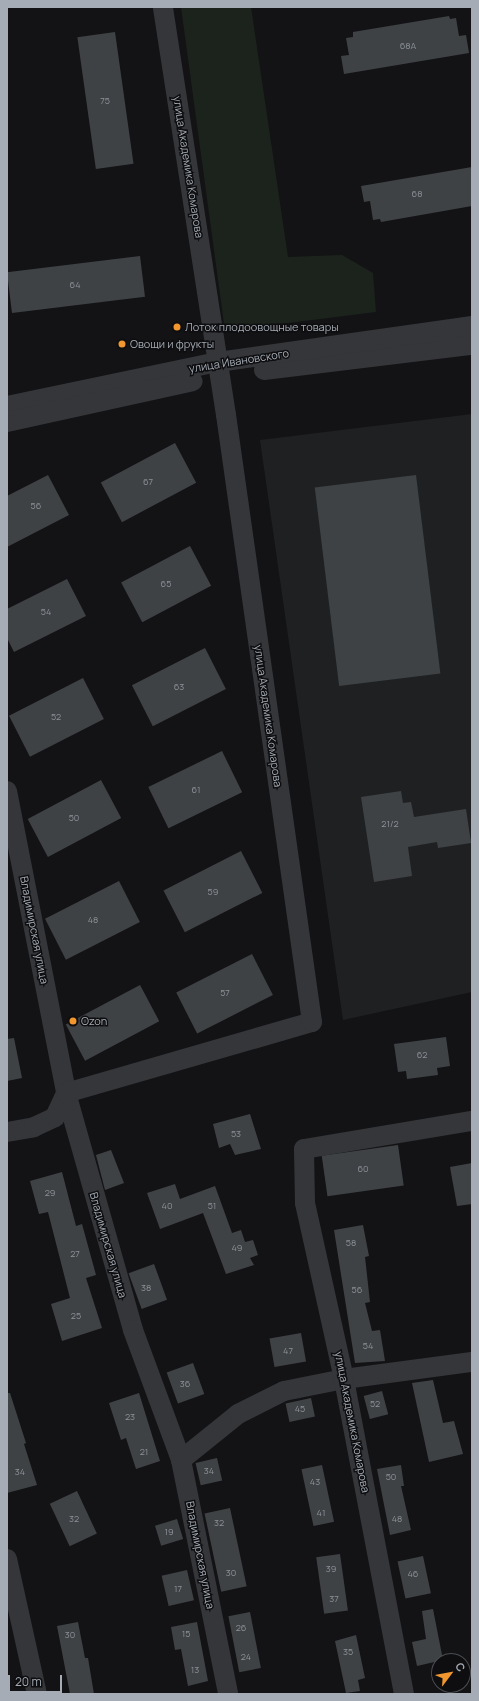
<!DOCTYPE html>
<meta charset="utf-8">
<style>
body{margin:0}
#map{position:relative;width:479px;height:1701px;overflow:hidden;background:#131315;font-family:Manrope,sans-serif}
div>[style]{position:absolute}
.built>*{inset:0;background:#1f2022}
.green>*{inset:0;background:#1b231c}
.building>*{inset:0;background:#3f4245;transform-origin:0 0}
.minor>*{height:20px;margin:-10px;padding:0 10px;transform-origin:10px;border-radius:10px;background:#34363a}
.dots>*{width:11px;height:11px;translate:-50% -50%;box-sizing:border-box;border:2px solid #0e0e10;border-radius:50%}
span{translate:-50% -50%;white-space:nowrap;text-align:center;line-height:1.15;-webkit-text-stroke:3px #0e0e10;paint-order:stroke}
.number-label{font-size:9px;color:#8c9299}
.number-label span{-webkit-text-stroke-width:0}
.street-label{font-size:11px;color:#a5acb5}
.poi-label{font-size:11px;color:#a5acb5}
.left{translate:0 -50%;text-align:left}
.frame{position:absolute;inset:0;border:8px solid #a5acb5;pointer-events:none}
.north{position:absolute;left:431px;top:1653px;width:40px;height:40px;box-sizing:border-box;background:#0e0e10;border:1px solid #4a4d52;border-radius:50%;rotate:58deg;font-size:11px;font-weight:700;line-height:16px;text-align:center;color:#a5acb5}
.north::after{content:'';display:block;margin:auto;width:14px;height:18px;background:#f2962e;clip-path:polygon(50% 0,100% 100%,50% 72%,0 100%)}
.scale{position:absolute;left:8px;top:1675px;width:54px;height:18px;box-sizing:border-box;border:2px solid #a5acb5;border-top:0;padding-left:5px;font-size:12px;line-height:14px;white-space:nowrap;color:#a5acb5;-webkit-text-stroke:3px #0e0e10;paint-order:stroke}
</style>
<div id="map">
<div class="built">
<i style="clip-path:polygon(472px 414px,472px 992px,343px 1020px,260px 440px)"></i>
</div>
<div class="green">
<i style="clip-path:polygon(181px 7px,251px 7px,288px 257px,342px 255px,373px 273px,376px 312px,225px 331px)"></i>
</div>
<div class="building">
<i style="clip-path:polygon(449px 16px,450px 19px,456px 18px,459px 36px,466px 35px,469px 53px,344px 74px,341px 56px,349px 55px,346px 38px,353px 37px,353px 32px)"></i>
<i style="left:115px;top:32px;width:133px;height:38px;rotate:82deg"></i>
<i style="clip-path:polygon(472px 167px,472px 206px,381px 222px,380px 219px,373px 220px,370px 201px,364px 202px,361px 186px)"></i>
<i style="left:140px;top:256px;width:41px;height:134px;rotate:83deg"></i>
<i style="left:175px;top:443px;width:45px;height:84px;rotate:62deg"></i>
<i style="clip-path:polygon(48px 475px,69px 515px,7px 547px,7px 496px)"></i>
<i style="left:416px;top:475px;width:200px;height:102px;rotate:83deg"></i>
<i style="left:190px;top:546px;width:45px;height:78px;rotate:62deg"></i>
<i style="clip-path:polygon(67px 579px,86px 616px,14px 652px,7px 638px,7px 609px)"></i>
<i style="left:205px;top:648px;width:46px;height:82px;rotate:63deg"></i>
<i style="left:83px;top:678px;width:46px;height:83px;rotate:63deg"></i>
<i style="left:222px;top:751px;width:46px;height:82px;rotate:64deg"></i>
<i style="left:101px;top:780px;width:43px;height:83px;rotate:62deg"></i>
<i style="clip-path:polygon(401px 791px,403px 803px,411px 802px,414px 817px,466px 809px,471px 843px,438px 848px,437px 842px,408px 847px,412px 876px,374px 882px,361px 797px)"></i>
<i style="left:241px;top:851px;width:47px;height:87px;rotate:63deg"></i>
<i style="left:119px;top:881px;width:46px;height:83px;rotate:63deg"></i>
<i style="left:252px;top:954px;width:46px;height:85px;rotate:63deg"></i>
<i style="left:140px;top:985px;width:41px;height:84px;rotate:62deg"></i>
<i style="clip-path:polygon(446px 1037px,450px 1066px,437px 1068px,438px 1075px,407px 1079px,406px 1071px,398px 1072px,394px 1044px)"></i>
<i style="clip-path:polygon(14px 1038px,22px 1078px,7px 1081px,7px 1039px)"></i>
<i style="clip-path:polygon(250px 1114px,261px 1149px,235px 1155px,230px 1144px,219px 1148px,213px 1124px)"></i>
<i style="left:398px;top:1145px;width:41px;height:77px;rotate:82deg"></i>
<i style="clip-path:polygon(111px 1150px,124px 1183px,105px 1190px,96px 1155px)"></i>
<i style="clip-path:polygon(472px 1163px,472px 1204px,457px 1206px,450px 1167px)"></i>
<i style="clip-path:polygon(62px 1172px,76px 1226px,82px 1224px,96px 1275px,86px 1278px,102px 1328px,62px 1341px,51px 1304px,70px 1298px,48px 1212px,39px 1214px,30px 1181px)"></i>
<i style="clip-path:polygon(175px 1184px,180px 1199px,215px 1186px,232px 1233px,241px 1230px,245px 1242px,253px 1240px,258px 1255px,250px 1258px,254px 1265px,226px 1274px,203px 1213px,160px 1229px,147px 1193px)"></i>
<i style="clip-path:polygon(363px 1225px,369px 1256px,365px 1257px,370px 1302px,365px 1303px,372px 1331px,380px 1330px,385px 1361px,355px 1363px,334px 1230px)"></i>
<i style="left:154px;top:1264px;width:38px;height:27px;rotate:70deg"></i>
<i style="left:301px;top:1333px;width:29px;height:32px;rotate:80deg"></i>
<i style="left:193px;top:1363px;width:33px;height:28px;rotate:70deg"></i>
<i style="clip-path:polygon(433px 1380px,443px 1423px,454px 1421px,463px 1454px,429px 1462px,412px 1383px)"></i>
<i style="left:382px;top:1391px;width:24px;height:19px;rotate:75deg"></i>
<i style="clip-path:polygon(7px 1393px,10px 1393px,26px 1443px,24px 1444px,37px 1485px,7px 1493px)"></i>
<i style="clip-path:polygon(139px 1393px,160px 1461px,136px 1469px,126px 1438px,121px 1440px,109px 1403px)"></i>
<i style="left:311px;top:1398px;width:19px;height:26px;rotate:78deg"></i>
<i style="left:217px;top:1458px;width:23px;height:22px;rotate:77deg"></i>
<i style="left:322px;top:1465px;width:58px;height:21px;rotate:78deg"></i>
<i style="clip-path:polygon(401px 1465px,404px 1486px,401px 1486px,411px 1530px,390px 1535px,377px 1469px)"></i>
<i style="left:77px;top:1491px;width:47px;height:30px;rotate:65deg"></i>
<i style="left:230px;top:1508px;width:80px;height:26px;rotate:78deg"></i>
<i style="left:177px;top:1519px;width:21px;height:23px;rotate:73deg"></i>
<i style="left:340px;top:1554px;width:57px;height:24px;rotate:82deg"></i>
<i style="left:423px;top:1556px;width:38px;height:26px;rotate:78deg"></i>
<i style="left:187px;top:1570px;width:31px;height:26px;rotate:77deg"></i>
<i style="clip-path:polygon(433px 1609px,443px 1660px,417px 1666px,412px 1642px,426px 1639px,422px 1611px)"></i>
<i style="left:250px;top:1612px;width:57px;height:22px;rotate:79deg"></i>
<i style="clip-path:polygon(78px 1622px,85px 1658px,88px 1658px,94px 1694px,70px 1694px,57px 1626px)"></i>
<i style="clip-path:polygon(197px 1622px,208px 1681px,188px 1686px,181px 1649px,175px 1650px,171px 1627px)"></i>
<i style="clip-path:polygon(356px 1635px,365px 1678px,358px 1680px,360px 1691px,346px 1693px,335px 1641px)"></i>
</div>
<div class="minor">
<i style="left:264px;top:370px;width:209px;rotate:-6.9deg"></i>
<i style="left:7px;top:406px;width:216px;rotate:-11.8deg"></i>
<i style="left:218px;top:362px;width:257px;rotate:-8.1deg"></i>
<i style="left:7px;top:422px;width:190px;rotate:-12.4deg"></i>
<i style="left:7px;top:791px;width:308px;rotate:78.9deg"></i>
<i style="left:66px;top:1093px;width:246px;rotate:74.2deg"></i>
<i style="left:133px;top:1330px;width:139px;rotate:69.7deg"></i>
<i style="left:181px;top:1460px;width:239px;rotate:78.6deg"></i>
<i style="left:7px;top:1132px;width:27px;rotate:-10deg"></i>
<i style="left:34px;top:1127px;width:23px;rotate:-25deg"></i>
<i style="left:55px;top:1117px;width:26px;rotate:-65deg"></i>
<i style="left:66px;top:1093px;width:256px;rotate:-16.1deg"></i>
<i style="left:312px;top:1022px;width:613px;rotate:-98.06deg"></i>
<i style="left:226px;top:415px;width:413px;rotate:-98.8deg"></i>
<i style="left:181px;top:1460px;width:73px;rotate:-38.9deg"></i>
<i style="left:238px;top:1414px;width:51px;rotate:-26.6deg"></i>
<i style="left:284px;top:1391px;width:61px;rotate:-11.3deg"></i>
<i style="left:344px;top:1379px;width:129px;rotate:-7.6deg"></i>
<i style="left:7px;top:1559px;width:138px;rotate:77.5deg"></i>
<i style="left:404px;top:1694px;width:321px;rotate:-100.8deg"></i>
<i style="left:344px;top:1379px;width:180px;rotate:-102.5deg"></i>
<i style="left:305px;top:1203px;width:54px;rotate:-91.1deg"></i>
<i style="left:304px;top:1149px;width:170px;rotate:-9.5deg"></i>
</div>
<div class="dots">
<i style="left:177px;top:327px;background:#f2962e"></i>
<i style="left:122px;top:344px;background:#f2962e"></i>
<i style="left:73px;top:1021px;background:#f2962e"></i>
</div>
<div class="number-label">
<span style="left:408px;top:46px">68А</span>
<span style="left:105px;top:101px">75</span>
<span style="left:417px;top:194px">68</span>
<span style="left:75px;top:285px">64</span>
<span style="left:148px;top:482px">67</span>
<span style="left:36px;top:506px">56</span>
<span style="left:166px;top:584px">65</span>
<span style="left:46px;top:612px">54</span>
<span style="left:179px;top:687px">63</span>
<span style="left:56px;top:717px">52</span>
<span style="left:196px;top:790px">61</span>
<span style="left:74px;top:818px">50</span>
<span style="left:390px;top:824px">21/2</span>
<span style="left:213px;top:892px">59</span>
<span style="left:93px;top:920px">48</span>
<span style="left:225px;top:993px">57</span>
<span style="left:422px;top:1055px">62</span>
<span style="left:236px;top:1134px">53</span>
<span style="left:363px;top:1169px">60</span>
<span style="left:50px;top:1193px">29</span>
<span style="left:167px;top:1206px">40</span>
<span style="left:212px;top:1206px">51</span>
<span style="left:351px;top:1243px">58</span>
<span style="left:237px;top:1248px">49</span>
<span style="left:75px;top:1254px">27</span>
<span style="left:146px;top:1288px">38</span>
<span style="left:357px;top:1290px">56</span>
<span style="left:76px;top:1316px">25</span>
<span style="left:368px;top:1346px">54</span>
<span style="left:288px;top:1351px">47</span>
<span style="left:185px;top:1384px">36</span>
<span style="left:375px;top:1404px">52</span>
<span style="left:300px;top:1409px">45</span>
<span style="left:130px;top:1417px">23</span>
<span style="left:144px;top:1452px">21</span>
<span style="left:209px;top:1471px">34</span>
<span style="left:20px;top:1472px">34</span>
<span style="left:391px;top:1477px">50</span>
<span style="left:315px;top:1482px">43</span>
<span style="left:321px;top:1513px">41</span>
<span style="left:74px;top:1519px">32</span>
<span style="left:397px;top:1519px">48</span>
<span style="left:219px;top:1523px">32</span>
<span style="left:169px;top:1532px">19</span>
<span style="left:331px;top:1569px">39</span>
<span style="left:231px;top:1573px">30</span>
<span style="left:413px;top:1574px">46</span>
<span style="left:178px;top:1589px">17</span>
<span style="left:334px;top:1599px">37</span>
<span style="left:241px;top:1628px">26</span>
<span style="left:186px;top:1634px">15</span>
<span style="left:70px;top:1635px">30</span>
<span style="left:348px;top:1652px">35</span>
<span style="left:246px;top:1657px">24</span>
<span style="left:195px;top:1670px">13</span>
</div>
<div class="street-label">
<span style="left:188px;top:167px;rotate:81deg">улица Академика Комарова</span>
<span style="left:239px;top:361px;rotate:-9deg">улица Ивановского</span>
<span style="left:268px;top:716px;rotate:82deg">улица Академика Комарова</span>
<span style="left:34px;top:930px;rotate:79deg">Владимирская улица</span>
<span style="left:108px;top:1245px;rotate:74deg">Владимирская улица</span>
<span style="left:352px;top:1422px;rotate:79deg">улица Академика Комарова</span>
<span style="left:200px;top:1555px;rotate:79deg">Владимирская улица</span>
</div>
<div class="poi-label">
<span class="left" style="left:185px;top:327px">Лоток плодоовощные товары</span>
<span class="left" style="left:130px;top:344px">Овощи и фрукты</span>
<span class="left" style="left:81px;top:1021px">Ozon</span>
</div>
<div class="frame"></div>
<div class="north">С</div>
<div class="scale">20 m</div>
</div>
